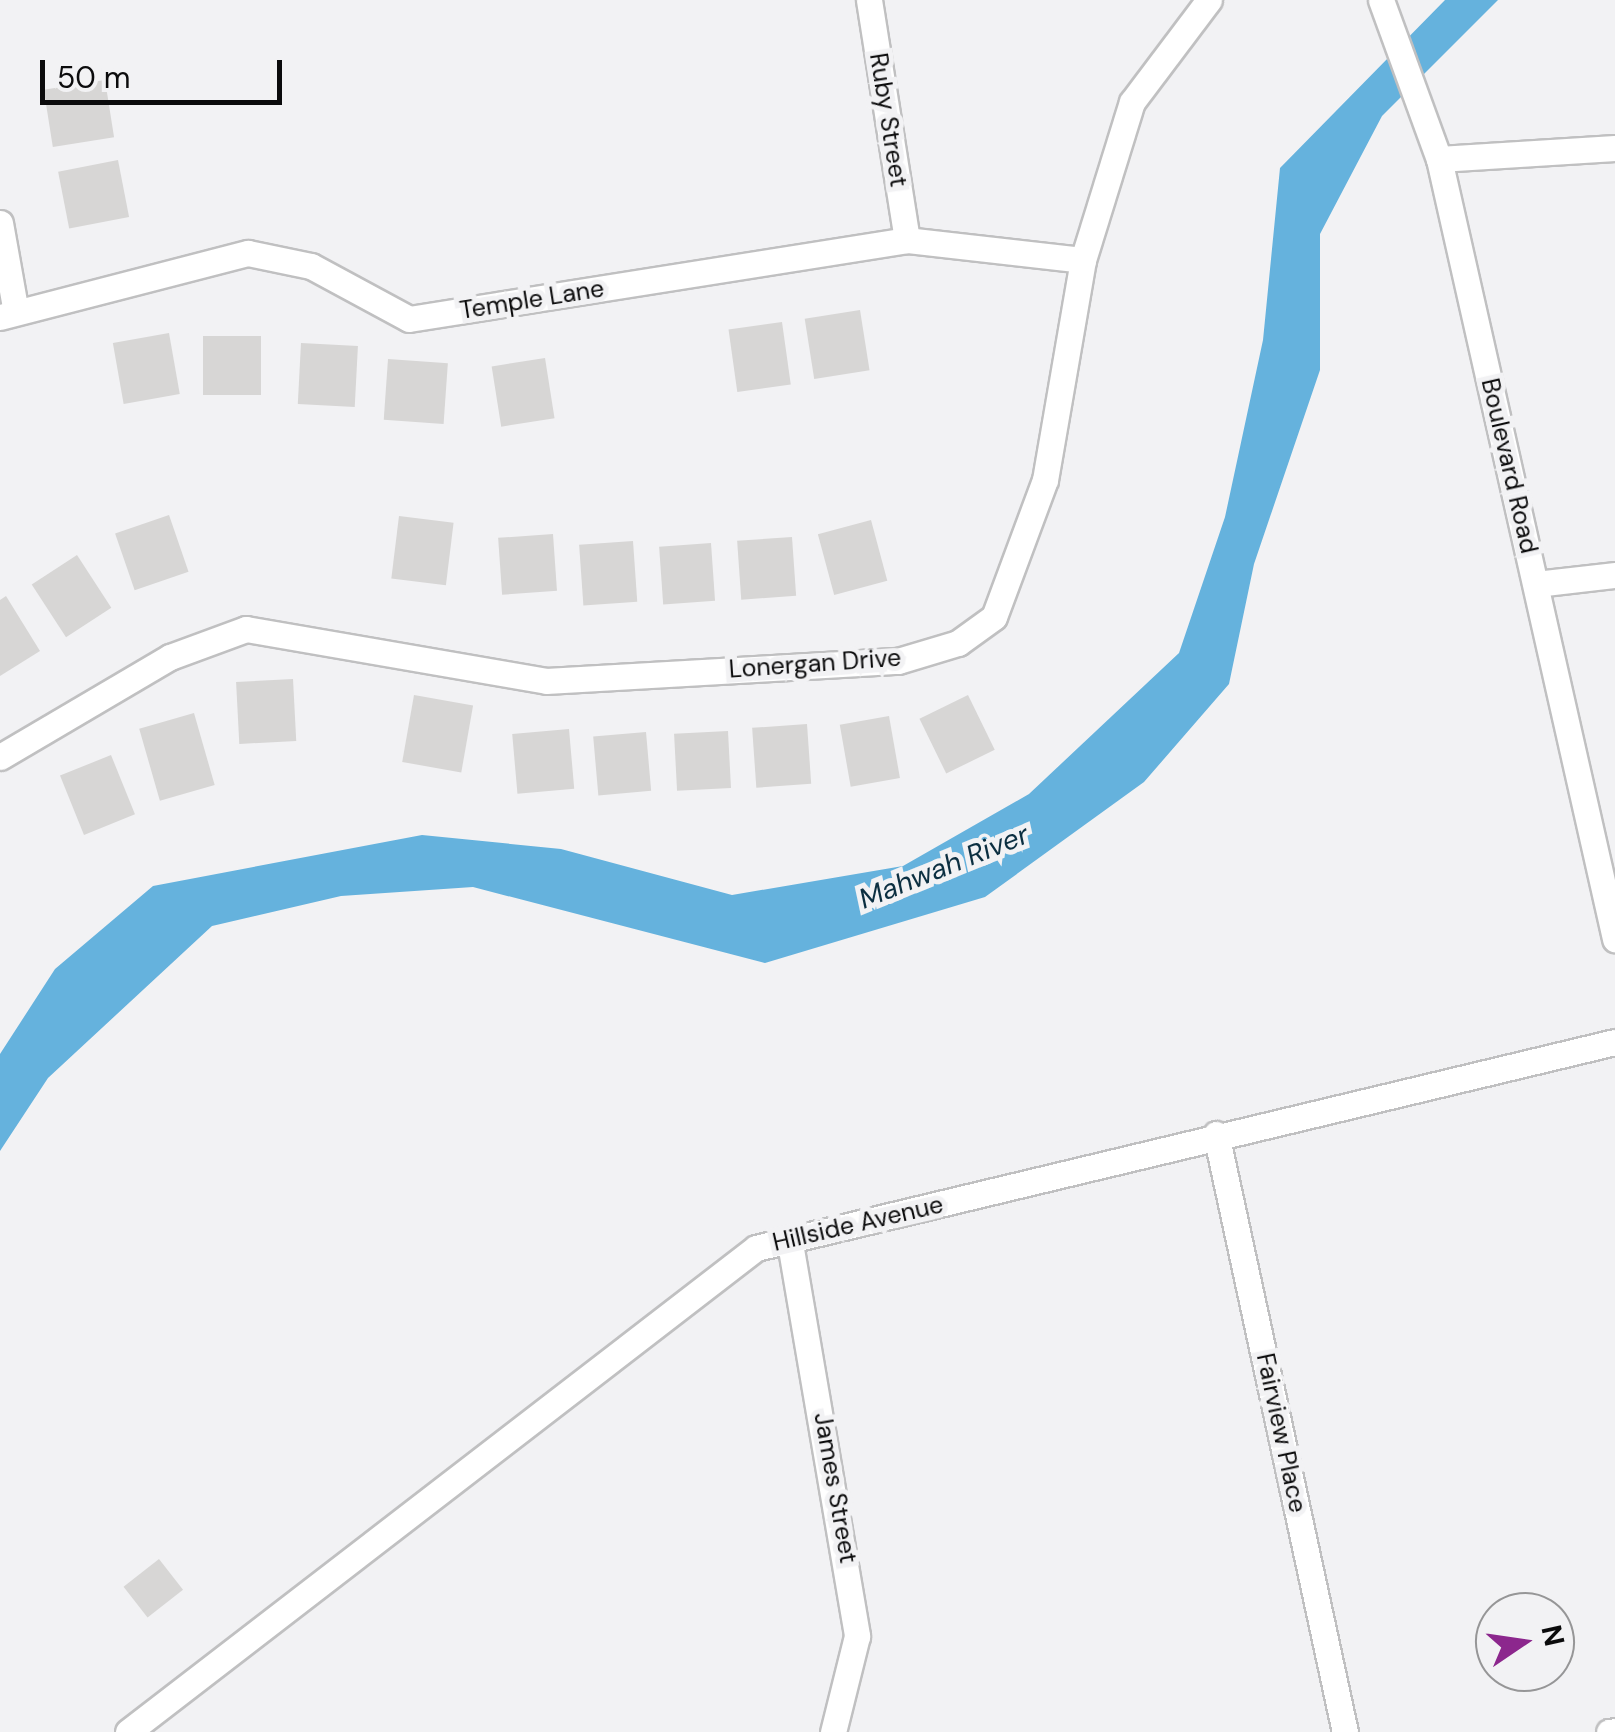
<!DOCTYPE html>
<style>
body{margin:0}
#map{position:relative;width:1615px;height:1732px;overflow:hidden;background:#f2f2f4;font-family:"DM Sans",sans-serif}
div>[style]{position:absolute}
.water>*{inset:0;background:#65b2dd}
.building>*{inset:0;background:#d7d6d5;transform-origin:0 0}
.roads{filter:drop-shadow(2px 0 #c0c0c1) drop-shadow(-2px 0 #c0c0c1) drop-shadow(0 2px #c0c0c1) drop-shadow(0 -2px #c0c0c1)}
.minor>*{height:25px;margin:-12.5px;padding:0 12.5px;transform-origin:12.5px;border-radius:12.5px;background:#fff}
span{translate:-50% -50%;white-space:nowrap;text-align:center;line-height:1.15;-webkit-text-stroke:10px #f2f2f4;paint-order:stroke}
.street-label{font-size:25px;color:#0b0b0c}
.water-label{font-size:28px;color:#0c2f41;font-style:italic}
.north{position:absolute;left:1475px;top:1592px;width:100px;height:100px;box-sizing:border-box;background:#f2f2f4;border:2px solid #969697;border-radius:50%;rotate:77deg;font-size:28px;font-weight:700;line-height:40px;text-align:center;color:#0b0b0c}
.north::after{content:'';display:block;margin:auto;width:35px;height:45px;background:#8c278d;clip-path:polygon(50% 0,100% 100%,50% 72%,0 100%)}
.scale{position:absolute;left:40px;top:60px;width:242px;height:45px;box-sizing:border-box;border:5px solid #0b0b0c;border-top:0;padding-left:12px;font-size:30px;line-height:35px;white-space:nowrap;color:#0b0b0c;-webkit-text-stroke:8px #f2f2f4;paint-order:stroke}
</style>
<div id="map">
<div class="water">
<i style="clip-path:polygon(1445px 0,1498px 0,1382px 116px,1320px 234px,1320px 370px,1254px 564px,1229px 684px,1144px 782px,985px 897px,765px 963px,473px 887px,341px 896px,212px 926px,48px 1078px,0 1151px,0 1054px,55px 969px,153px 886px,422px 835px,561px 849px,732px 895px,903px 866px,1029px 794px,1179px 653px,1225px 517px,1263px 340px,1280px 168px)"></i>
</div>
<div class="building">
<i style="left:105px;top:80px;width:58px;height:62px;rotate:81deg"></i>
<i style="left:118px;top:160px;width:58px;height:61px;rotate:79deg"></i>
<i style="left:860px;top:310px;width:61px;height:56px;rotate:81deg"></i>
<i style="left:782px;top:322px;width:63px;height:54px;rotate:82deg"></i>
<i style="left:169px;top:333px;width:62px;height:57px;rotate:80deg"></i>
<i style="left:203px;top:336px;width:58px;height:59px"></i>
<i style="left:301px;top:343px;width:57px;height:61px;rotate:3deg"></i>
<i style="left:545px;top:358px;width:61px;height:54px;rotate:81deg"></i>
<i style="left:388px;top:359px;width:60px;height:61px;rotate:4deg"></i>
<i style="left:169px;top:515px;width:60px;height:57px;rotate:71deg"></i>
<i style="left:399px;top:516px;width:55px;height:63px;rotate:7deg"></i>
<i style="left:871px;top:520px;width:63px;height:55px;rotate:75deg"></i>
<i style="left:553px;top:534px;width:57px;height:55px;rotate:86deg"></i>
<i style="left:792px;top:537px;width:59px;height:55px;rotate:86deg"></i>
<i style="left:633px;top:541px;width:61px;height:54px;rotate:86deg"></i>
<i style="left:711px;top:543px;width:58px;height:52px;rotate:86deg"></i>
<i style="left:77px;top:555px;width:63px;height:54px;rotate:57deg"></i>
<i style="clip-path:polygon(6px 596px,40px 651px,0 676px,0 600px)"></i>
<i style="left:293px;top:679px;width:62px;height:57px;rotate:87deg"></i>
<i style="left:414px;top:695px;width:60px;height:68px;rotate:10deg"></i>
<i style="left:968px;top:695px;width:61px;height:54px;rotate:64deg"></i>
<i style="left:194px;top:713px;width:75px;height:57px;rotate:74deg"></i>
<i style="left:889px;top:716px;width:63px;height:50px;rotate:80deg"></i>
<i style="left:807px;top:724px;width:60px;height:55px;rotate:86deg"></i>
<i style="left:569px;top:729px;width:60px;height:57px;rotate:85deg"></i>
<i style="left:728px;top:731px;width:57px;height:54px;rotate:87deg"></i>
<i style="left:646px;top:732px;width:59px;height:53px;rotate:85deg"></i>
<i style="left:111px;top:755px;width:64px;height:55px;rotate:68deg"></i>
<i style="left:159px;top:1559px;width:39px;height:45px;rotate:52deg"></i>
</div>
<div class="roads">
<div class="minor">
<i style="left:869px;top:0;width:243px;rotate:81deg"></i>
<i style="left:1381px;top:0;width:169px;rotate:70deg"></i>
<i style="left:1439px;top:159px;width:800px;rotate:77.28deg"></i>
<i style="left:1439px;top:159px;width:176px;rotate:-3.6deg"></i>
<i style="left:0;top:223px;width:85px;rotate:79.9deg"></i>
<i style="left:0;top:317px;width:256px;rotate:-14.5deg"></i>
<i style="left:248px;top:253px;width:64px;rotate:11.7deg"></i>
<i style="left:311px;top:266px;width:111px;rotate:28.4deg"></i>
<i style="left:409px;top:319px;width:504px;rotate:-9.01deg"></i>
<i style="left:907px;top:240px;width:177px;rotate:6.5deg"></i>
<i style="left:1536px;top:584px;width:80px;rotate:-6.5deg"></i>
<i style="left:0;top:757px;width:197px;rotate:-30.5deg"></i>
<i style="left:170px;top:657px;width:81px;rotate:-20.2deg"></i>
<i style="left:246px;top:629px;width:304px;rotate:9.8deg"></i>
<i style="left:546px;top:681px;width:353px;rotate:-3.3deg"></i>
<i style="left:898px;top:661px;width:63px;rotate:-16.7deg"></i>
<i style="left:958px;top:643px;width:44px;rotate:-35.8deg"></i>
<i style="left:994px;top:617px;width:146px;rotate:-69.6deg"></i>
<i style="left:1045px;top:480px;width:223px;rotate:-80.2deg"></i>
<i style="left:1083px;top:260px;width:165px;rotate:-72.8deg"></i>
<i style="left:1132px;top:102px;width:128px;rotate:-53deg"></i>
<i style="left:1216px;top:1134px;width:612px;rotate:77.83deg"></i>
<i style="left:790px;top:1243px;width:399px;rotate:80.3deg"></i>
<i style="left:857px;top:1636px;width:99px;rotate:104deg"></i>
<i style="left:128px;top:1732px;width:793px;rotate:-37.62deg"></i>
<i style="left:756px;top:1248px;width:883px;rotate:-13.49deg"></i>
<i style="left:1609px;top:1732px;width:6px;rotate:-9deg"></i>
</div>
</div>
<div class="street-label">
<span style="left:888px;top:120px;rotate:81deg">Ruby Street</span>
<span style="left:532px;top:300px;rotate:-9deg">Temple Lane</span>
<span style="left:1509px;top:466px;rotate:77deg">Boulevard Road</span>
<span style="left:815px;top:664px;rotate:-4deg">Lonergan Drive</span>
<span style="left:858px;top:1224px;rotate:-13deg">Hillside Avenue</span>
<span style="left:1281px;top:1433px;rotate:78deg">Fairview Place</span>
<span style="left:835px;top:1488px;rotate:80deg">James Street</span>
</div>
<div class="water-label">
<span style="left:944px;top:867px;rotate:-22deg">Mahwah River</span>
</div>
<div class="north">N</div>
<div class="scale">50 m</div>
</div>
